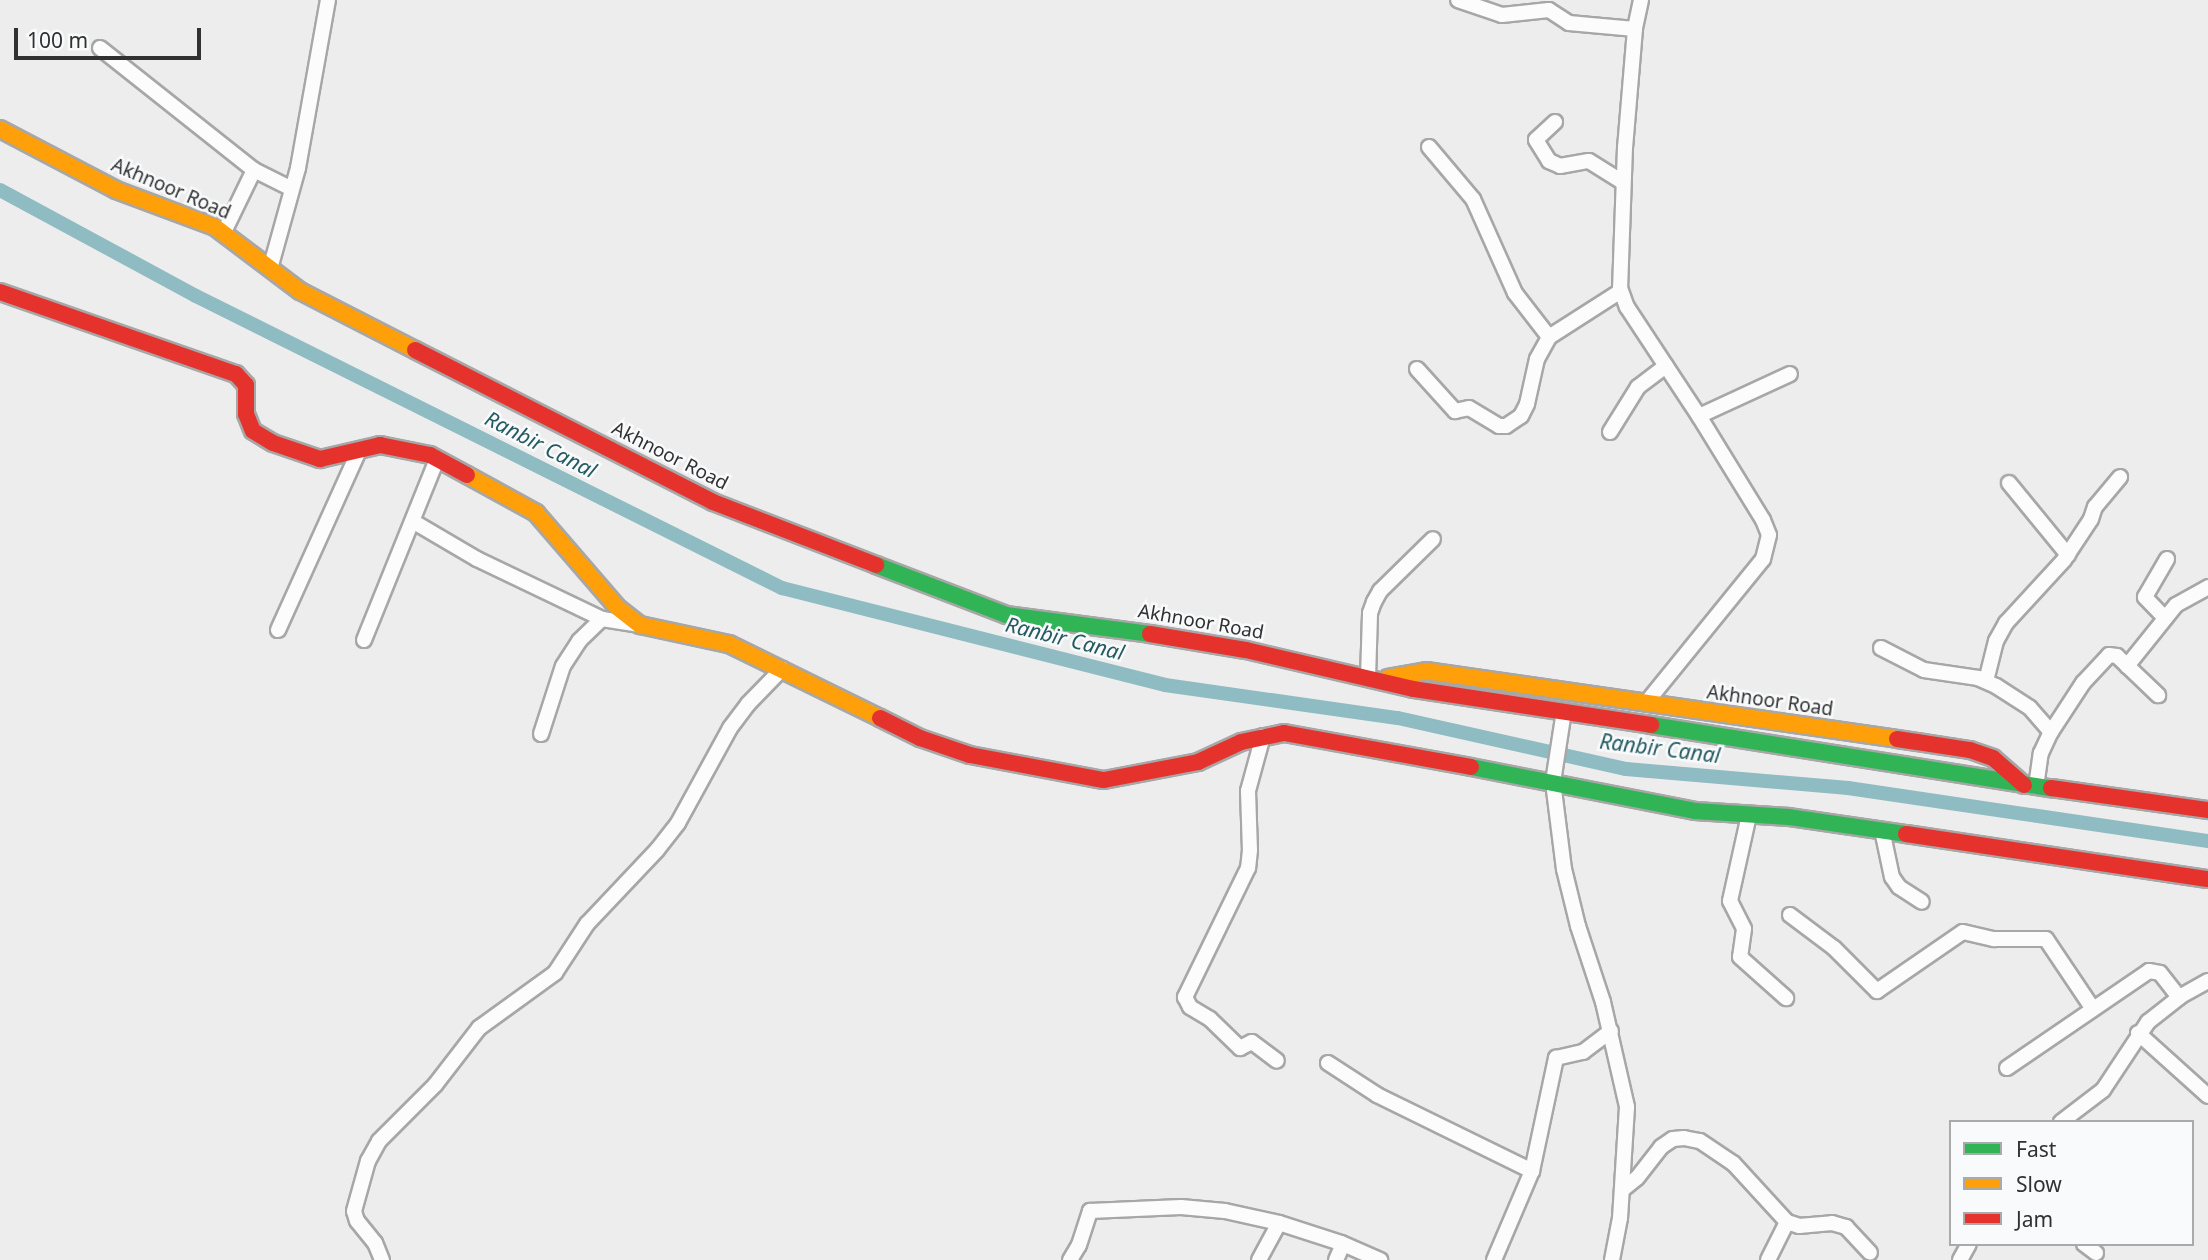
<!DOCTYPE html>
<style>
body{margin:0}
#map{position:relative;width:2208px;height:1260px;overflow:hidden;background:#ededed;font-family:"Noto Sans",sans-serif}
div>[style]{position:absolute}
.canal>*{height:14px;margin:-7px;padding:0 7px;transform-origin:7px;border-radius:7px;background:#8fbbc2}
.roads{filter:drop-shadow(2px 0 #a7a7a7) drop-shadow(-2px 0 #a7a7a7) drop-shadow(0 2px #a7a7a7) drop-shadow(0 -2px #a7a7a7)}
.street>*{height:14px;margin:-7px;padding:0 7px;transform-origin:7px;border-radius:7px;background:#fcfcfc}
.fast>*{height:16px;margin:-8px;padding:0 8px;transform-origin:8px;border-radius:8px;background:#30b455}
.slow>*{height:16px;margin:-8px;padding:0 8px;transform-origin:8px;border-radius:8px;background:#ff9f0a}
.jam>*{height:16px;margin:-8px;padding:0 8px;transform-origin:8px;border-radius:8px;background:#e5322d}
span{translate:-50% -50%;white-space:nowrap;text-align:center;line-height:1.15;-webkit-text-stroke:5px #f9fafb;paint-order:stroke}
.street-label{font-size:19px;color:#313131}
.water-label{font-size:21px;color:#245b62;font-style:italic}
.legend{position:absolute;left:1949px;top:1120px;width:245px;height:126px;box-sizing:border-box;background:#f9fafb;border:2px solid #a9aaaa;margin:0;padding:9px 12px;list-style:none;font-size:21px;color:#313131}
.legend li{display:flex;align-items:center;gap:14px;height:35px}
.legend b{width:35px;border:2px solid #a9aaaa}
.scale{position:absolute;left:14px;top:28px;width:187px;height:32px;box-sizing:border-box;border:4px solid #313131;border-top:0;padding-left:9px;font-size:21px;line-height:24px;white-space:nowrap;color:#313131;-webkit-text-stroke:5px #f9fafb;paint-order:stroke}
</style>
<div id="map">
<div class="canal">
<i style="left:0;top:190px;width:223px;rotate:28.4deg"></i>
<i style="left:196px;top:296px;width:655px;rotate:26.49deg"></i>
<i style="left:782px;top:588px;width:395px;rotate:14.2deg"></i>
<i style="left:1165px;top:685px;width:235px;rotate:8.1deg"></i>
<i style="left:1398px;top:718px;width:234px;rotate:12.6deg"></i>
<i style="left:1626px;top:769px;width:223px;rotate:4.9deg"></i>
<i style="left:1848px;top:788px;width:364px;rotate:8.4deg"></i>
</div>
<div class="roads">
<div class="street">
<i style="left:1458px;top:0;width:46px;rotate:18.8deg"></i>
<i style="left:1502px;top:15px;width:47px;rotate:-6.1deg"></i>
<i style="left:1549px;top:10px;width:24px;rotate:33deg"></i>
<i style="left:1569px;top:23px;width:66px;rotate:5.2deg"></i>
<i style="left:1641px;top:0;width:30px;rotate:102deg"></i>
<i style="left:1635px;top:29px;width:118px;rotate:94.8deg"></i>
<i style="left:1625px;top:147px;width:141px;rotate:92deg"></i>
<i style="left:1620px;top:288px;width:20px;rotate:70deg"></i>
<i style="left:1627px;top:307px;width:131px;rotate:56.6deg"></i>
<i style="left:1699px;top:416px;width:122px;rotate:58.4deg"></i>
<i style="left:1763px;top:520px;width:16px;rotate:68deg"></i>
<i style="left:1769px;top:535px;width:25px;rotate:104deg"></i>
<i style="left:1763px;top:559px;width:186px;rotate:129.1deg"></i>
<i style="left:100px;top:48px;width:196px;rotate:38.4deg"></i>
<i style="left:254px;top:170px;width:42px;rotate:26.6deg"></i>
<i style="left:1555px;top:122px;width:26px;rotate:137deg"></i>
<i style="left:1536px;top:140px;width:25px;rotate:58deg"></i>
<i style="left:1549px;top:161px;width:12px;rotate:24deg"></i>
<i style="left:1560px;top:166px;width:29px;rotate:-10deg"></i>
<i style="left:1589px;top:161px;width:40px;rotate:32deg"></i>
<i style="left:1429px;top:147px;width:68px;rotate:49.8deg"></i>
<i style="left:1473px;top:199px;width:103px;rotate:65.9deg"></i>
<i style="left:1515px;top:293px;width:56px;rotate:52.3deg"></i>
<i style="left:224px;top:232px;width:69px;rotate:-64.2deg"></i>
<i style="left:270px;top:269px;width:105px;rotate:-74.5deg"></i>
<i style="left:298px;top:168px;width:171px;rotate:-79.9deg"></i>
<i style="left:1417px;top:369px;width:57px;rotate:47.9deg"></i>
<i style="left:1455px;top:411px;width:14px;rotate:-12deg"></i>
<i style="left:1469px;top:408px;width:35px;rotate:31deg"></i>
<i style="left:1499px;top:426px;width:7px"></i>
<i style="left:1506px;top:426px;width:18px;rotate:-34deg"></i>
<i style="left:1521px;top:416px;width:13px;rotate:-63deg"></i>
<i style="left:1527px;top:404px;width:46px;rotate:-77.5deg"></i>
<i style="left:1537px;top:359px;width:25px;rotate:-61deg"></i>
<i style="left:1549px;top:337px;width:85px;rotate:-32.6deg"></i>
<i style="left:1699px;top:416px;width:100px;rotate:-24.8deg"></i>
<i style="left:1610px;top:432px;width:53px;rotate:-58.1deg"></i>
<i style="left:1638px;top:387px;width:35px;rotate:-37deg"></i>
<i style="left:2009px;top:483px;width:93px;rotate:50.7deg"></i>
<i style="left:414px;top:522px;width:73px;rotate:30.4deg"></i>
<i style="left:477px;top:559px;width:139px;rotate:25.6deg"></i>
<i style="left:602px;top:619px;width:37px;rotate:9deg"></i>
<i style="left:2165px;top:618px;width:29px;rotate:-134deg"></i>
<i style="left:2145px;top:597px;width:44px;rotate:-59.9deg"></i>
<i style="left:278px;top:630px;width:196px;rotate:-65.7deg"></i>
<i style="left:364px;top:640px;width:195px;rotate:-68deg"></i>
<i style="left:1881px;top:648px;width:48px;rotate:27.1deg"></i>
<i style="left:1924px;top:670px;width:55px;rotate:8.4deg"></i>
<i style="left:1978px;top:678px;width:20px;rotate:24deg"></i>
<i style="left:1996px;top:686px;width:40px;rotate:32.9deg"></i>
<i style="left:2030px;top:708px;width:32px;rotate:49deg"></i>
<i style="left:2127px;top:666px;width:78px;rotate:-51.2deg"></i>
<i style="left:2176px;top:605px;width:37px;rotate:-29deg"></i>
<i style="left:1368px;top:678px;width:65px;rotate:-88.2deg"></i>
<i style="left:1370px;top:613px;width:12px;rotate:-70deg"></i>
<i style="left:1374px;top:602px;width:13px;rotate:-61deg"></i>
<i style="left:1380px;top:591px;width:74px;rotate:-44.5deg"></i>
<i style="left:1986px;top:681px;width:41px;rotate:-76deg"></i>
<i style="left:1996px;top:641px;width:21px;rotate:-61deg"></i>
<i style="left:2006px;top:623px;width:86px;rotate:-47.4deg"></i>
<i style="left:2064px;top:560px;width:49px;rotate:-56.6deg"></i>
<i style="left:2091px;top:519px;width:13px;rotate:-72deg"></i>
<i style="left:2095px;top:507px;width:39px;rotate:-50deg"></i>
<i style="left:1564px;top:711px;width:72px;rotate:98.8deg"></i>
<i style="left:1553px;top:782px;width:88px;rotate:82.8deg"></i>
<i style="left:1564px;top:869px;width:59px;rotate:76.2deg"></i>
<i style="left:1578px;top:926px;width:80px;rotate:71.8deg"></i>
<i style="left:1603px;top:1002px;width:108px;rotate:77.1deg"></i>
<i style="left:1627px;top:1107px;width:111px;rotate:93.6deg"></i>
<i style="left:1620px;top:1218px;width:43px;rotate:100.8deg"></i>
<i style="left:541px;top:734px;width:71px;rotate:-72.1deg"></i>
<i style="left:563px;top:666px;width:30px;rotate:-57deg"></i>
<i style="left:579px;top:641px;width:32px;rotate:-44deg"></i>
<i style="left:1263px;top:736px;width:57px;rotate:105.3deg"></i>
<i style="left:1248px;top:791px;width:59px;rotate:88.1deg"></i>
<i style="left:1250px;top:850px;width:18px;rotate:96deg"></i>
<i style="left:1248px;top:868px;width:144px;rotate:116deg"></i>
<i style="left:1185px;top:997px;width:11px;rotate:63deg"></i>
<i style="left:1190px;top:1007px;width:23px;rotate:31deg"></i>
<i style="left:1210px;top:1019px;width:42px;rotate:44deg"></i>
<i style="left:1240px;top:1048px;width:13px;rotate:-27deg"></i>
<i style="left:1252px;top:1042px;width:31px;rotate:37deg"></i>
<i style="left:2036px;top:787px;width:34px;rotate:-82deg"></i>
<i style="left:2041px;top:753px;width:23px;rotate:-65deg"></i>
<i style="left:2051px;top:732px;width:59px;rotate:-56.9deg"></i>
<i style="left:2083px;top:683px;width:38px;rotate:-47deg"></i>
<i style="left:2109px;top:655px;width:8px;rotate:7deg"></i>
<i style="left:2117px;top:656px;width:57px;rotate:43.6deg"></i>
<i style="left:1749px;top:815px;width:88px;rotate:102.5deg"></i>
<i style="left:1730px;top:901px;width:31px;rotate:63deg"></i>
<i style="left:1744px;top:929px;width:28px;rotate:98deg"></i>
<i style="left:1740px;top:957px;width:62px;rotate:41.7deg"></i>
<i style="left:1882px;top:830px;width:48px;rotate:78deg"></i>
<i style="left:1892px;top:877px;width:12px;rotate:55deg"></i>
<i style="left:1899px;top:887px;width:27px;rotate:33deg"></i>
<i style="left:1790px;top:915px;width:55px;rotate:36.9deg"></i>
<i style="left:1834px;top:948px;width:61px;rotate:45deg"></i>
<i style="left:1877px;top:991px;width:104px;rotate:-34.5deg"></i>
<i style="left:1963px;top:932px;width:32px;rotate:13deg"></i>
<i style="left:1994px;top:939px;width:52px"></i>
<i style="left:2046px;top:939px;width:84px;rotate:56.1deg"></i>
<i style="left:2138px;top:1033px;width:94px;rotate:42deg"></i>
<i style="left:1328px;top:1063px;width:59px;rotate:33.1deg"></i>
<i style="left:1377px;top:1095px;width:173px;rotate:26.1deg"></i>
<i style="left:2007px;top:1068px;width:172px;rotate:-34.3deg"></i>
<i style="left:2149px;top:971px;width:11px;rotate:10deg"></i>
<i style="left:2160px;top:973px;width:31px;rotate:52deg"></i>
<i style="left:2061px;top:1122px;width:53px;rotate:-37.3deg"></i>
<i style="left:2103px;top:1090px;width:82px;rotate:-56.5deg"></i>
<i style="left:2148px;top:1022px;width:42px;rotate:-38.2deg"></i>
<i style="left:2181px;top:996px;width:31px;rotate:-29deg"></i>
<i style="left:1622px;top:1190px;width:19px;rotate:-39deg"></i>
<i style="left:1637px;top:1178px;width:39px;rotate:-52deg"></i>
<i style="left:1661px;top:1147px;width:14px;rotate:-34deg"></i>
<i style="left:1673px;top:1139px;width:11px;rotate:-5deg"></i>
<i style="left:1684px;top:1138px;width:16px;rotate:11deg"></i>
<i style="left:1700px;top:1141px;width:40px;rotate:34deg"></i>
<i style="left:1733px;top:1163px;width:80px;rotate:47.5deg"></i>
<i style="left:1787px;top:1222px;width:13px;rotate:18deg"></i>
<i style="left:1799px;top:1226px;width:33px;rotate:-5deg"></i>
<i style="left:1832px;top:1223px;width:15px;rotate:16deg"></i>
<i style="left:1846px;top:1227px;width:35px;rotate:47deg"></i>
<i style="left:2084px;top:1244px;width:15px;rotate:37deg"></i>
<i style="left:382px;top:1260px;width:18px;rotate:-112deg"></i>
<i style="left:375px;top:1243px;width:28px;rotate:-129deg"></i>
<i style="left:357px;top:1221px;width:10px;rotate:-107deg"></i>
<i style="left:354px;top:1211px;width:52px;rotate:-74.4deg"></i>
<i style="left:368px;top:1161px;width:23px;rotate:-61deg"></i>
<i style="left:379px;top:1141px;width:79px;rotate:-45deg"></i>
<i style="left:435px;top:1085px;width:72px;rotate:-52.3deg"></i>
<i style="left:479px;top:1028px;width:94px;rotate:-35.9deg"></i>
<i style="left:555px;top:973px;width:59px;rotate:-56.9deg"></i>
<i style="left:587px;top:924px;width:102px;rotate:-46.6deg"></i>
<i style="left:657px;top:850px;width:34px;rotate:-52deg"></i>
<i style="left:678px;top:823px;width:108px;rotate:-61.3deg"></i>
<i style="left:730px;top:728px;width:30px;rotate:-53deg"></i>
<i style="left:748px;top:704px;width:49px;rotate:-45.8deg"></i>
<i style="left:1070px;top:1260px;width:17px;rotate:-59deg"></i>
<i style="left:1079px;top:1245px;width:36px;rotate:-72deg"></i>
<i style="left:1090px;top:1211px;width:91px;rotate:-2.5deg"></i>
<i style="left:1181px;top:1207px;width:44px;rotate:5.2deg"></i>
<i style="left:1225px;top:1211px;width:55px;rotate:12.5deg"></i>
<i style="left:1279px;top:1223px;width:65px;rotate:17.9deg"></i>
<i style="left:1341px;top:1243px;width:43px;rotate:23.6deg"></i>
<i style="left:1259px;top:1260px;width:42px;rotate:-61.6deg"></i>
<i style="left:1336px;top:1260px;width:17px;rotate:-66deg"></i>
<i style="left:1494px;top:1260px;width:97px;rotate:-66.9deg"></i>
<i style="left:1532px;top:1171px;width:116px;rotate:-78deg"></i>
<i style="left:1556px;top:1058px;width:28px;rotate:-13deg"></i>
<i style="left:1583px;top:1052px;width:35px;rotate:-37deg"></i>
<i style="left:1768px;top:1260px;width:42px;rotate:-63.4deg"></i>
<i style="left:1960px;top:1260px;width:18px;rotate:-61deg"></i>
</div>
<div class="fast">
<i style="left:876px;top:565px;width:139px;rotate:21deg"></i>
<i style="left:1006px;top:615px;width:145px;rotate:7.5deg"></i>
<i style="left:1651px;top:725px;width:405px;rotate:9deg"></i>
<i style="left:1471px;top:767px;width:228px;rotate:11.1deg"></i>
<i style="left:1695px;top:811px;width:94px;rotate:3.7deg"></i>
<i style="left:1789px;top:817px;width:118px;rotate:8.3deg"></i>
</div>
<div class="slow">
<i style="left:0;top:129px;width:131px;rotate:27.7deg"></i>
<i style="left:116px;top:190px;width:106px;rotate:20.5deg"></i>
<i style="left:215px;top:227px;width:106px;rotate:37deg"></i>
<i style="left:300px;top:291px;width:129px;rotate:27.2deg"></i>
<i style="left:467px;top:475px;width:79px;rotate:28.8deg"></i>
<i style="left:536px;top:513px;width:125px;rotate:49.2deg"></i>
<i style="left:618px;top:608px;width:28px;rotate:38deg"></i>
<i style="left:640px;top:625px;width:91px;rotate:12.1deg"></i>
<i style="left:729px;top:644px;width:168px;rotate:26.1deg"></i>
<i style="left:1388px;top:678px;width:39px;rotate:-10deg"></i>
<i style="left:1426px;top:671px;width:476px;rotate:8.2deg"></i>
</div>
<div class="jam">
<i style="left:0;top:292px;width:250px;rotate:19.2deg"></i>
<i style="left:236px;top:374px;width:15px;rotate:48deg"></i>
<i style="left:246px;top:385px;width:29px;rotate:90deg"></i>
<i style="left:246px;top:414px;width:18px;rotate:68deg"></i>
<i style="left:253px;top:431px;width:23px;rotate:31deg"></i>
<i style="left:273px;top:443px;width:50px;rotate:18.8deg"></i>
<i style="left:320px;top:459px;width:62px;rotate:-13.1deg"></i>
<i style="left:380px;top:445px;width:51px;rotate:11.3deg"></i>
<i style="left:430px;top:455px;width:42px;rotate:28.4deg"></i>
<i style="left:415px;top:350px;width:335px;rotate:27deg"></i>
<i style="left:713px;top:502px;width:175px;rotate:21.1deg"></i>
<i style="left:1150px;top:634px;width:97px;rotate:9.5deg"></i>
<i style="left:1246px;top:650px;width:172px;rotate:13.1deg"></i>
<i style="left:1414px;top:689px;width:240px;rotate:8.6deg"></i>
<i style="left:880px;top:718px;width:45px;rotate:26.6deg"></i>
<i style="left:920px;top:738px;width:53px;rotate:18.8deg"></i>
<i style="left:970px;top:755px;width:136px;rotate:10.6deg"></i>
<i style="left:1104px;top:780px;width:96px;rotate:-10.8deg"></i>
<i style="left:1198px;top:762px;width:47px;rotate:-24.9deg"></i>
<i style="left:1241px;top:742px;width:44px;rotate:-11.8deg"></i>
<i style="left:1284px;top:733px;width:190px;rotate:10.3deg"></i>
<i style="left:1897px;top:739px;width:74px;rotate:8.6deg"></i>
<i style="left:1970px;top:750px;width:24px;rotate:19deg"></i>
<i style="left:1993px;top:758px;width:41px;rotate:41.1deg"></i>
<i style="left:2051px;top:788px;width:159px;rotate:8deg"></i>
<i style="left:1906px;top:834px;width:305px;rotate:8.5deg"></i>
</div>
</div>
<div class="street-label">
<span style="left:171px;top:189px;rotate:23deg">Akhnoor Road</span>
<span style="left:670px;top:456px;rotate:27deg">Akhnoor Road</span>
<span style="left:1201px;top:622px;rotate:10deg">Akhnoor Road</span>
<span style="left:1770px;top:701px;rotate:8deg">Akhnoor Road</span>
</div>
<div class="water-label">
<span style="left:541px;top:444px;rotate:27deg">Ranbir Canal</span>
<span style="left:1065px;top:638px;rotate:14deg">Ranbir Canal</span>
<span style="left:1660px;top:748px;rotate:7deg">Ranbir Canal</span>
</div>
<ul class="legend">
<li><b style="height:9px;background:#30b455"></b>Fast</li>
<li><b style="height:9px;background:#ff9f0a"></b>Slow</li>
<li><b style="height:9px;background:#e5322d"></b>Jam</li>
</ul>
<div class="scale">100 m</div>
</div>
